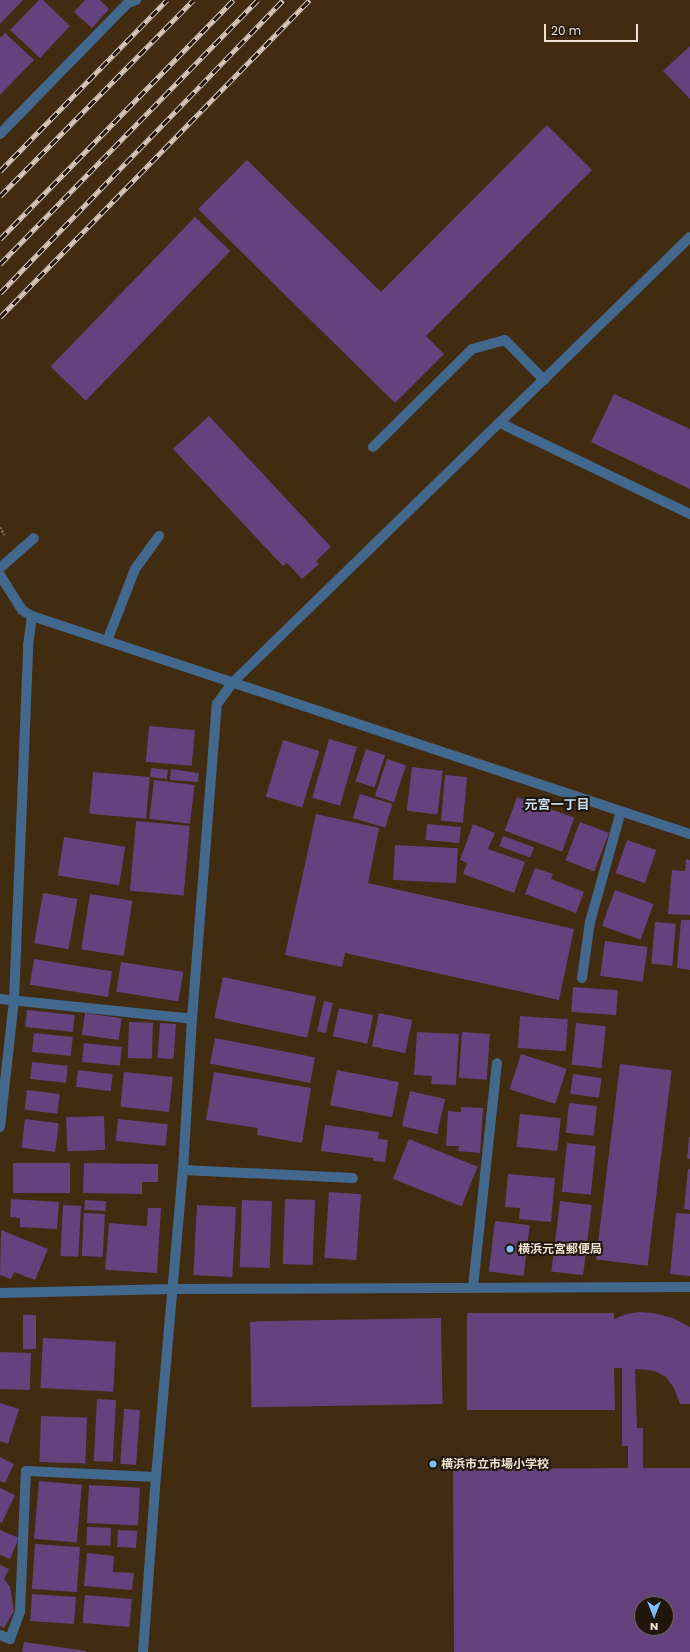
<!DOCTYPE html>
<meta charset="utf-8">
<style>
body{margin:0}
#map{position:relative;width:690px;height:1652px;overflow:hidden;background:#412b11;font-family:Poppins,"Noto Sans JP",sans-serif}
div>[style]{position:absolute}
.building>*{inset:0;background:#64427e;transform-origin:0 0}
.path>*{height:2.5px;margin-top:-1.25px;transform-origin:0;background:repeating-linear-gradient(90deg,#806c56 0 2px,transparent 0 4px)}
.minor>*{height:10px;margin:-5px;padding:0 5px;transform-origin:5px;border-radius:5px;background:#42688d}
.rail>*{height:4.5px;margin-top:-2.25px;transform-origin:0;background:repeating-linear-gradient(90deg,#20160b 0 9px,#d9c9b9 0 18px);box-sizing:border-box;border-block:1px solid #d9c9b9}
.dots>*{width:11px;height:11px;translate:-50% -50%;box-sizing:border-box;border:2px solid #20160b;border-radius:50%}
span{translate:-50% -50%;white-space:nowrap;text-align:center;line-height:1.15;-webkit-text-stroke:4px #20160b;paint-order:stroke}
.poi-label{font-size:12px;color:#f0e1d2;font-weight:700}
.left{translate:0 -50%;text-align:left}
.neighbourhood-label{font-size:13px;color:#c8def5;font-weight:700}
.north{position:absolute;left:634px;top:1596px;width:40px;height:40px;box-sizing:border-box;background:#20160b;border:1px solid #73675b;border-radius:50%;rotate:180deg;font-size:11px;font-weight:700;line-height:16px;text-align:center;color:#f0e1d2}
.north::after{content:'';display:block;margin:auto;width:14px;height:18px;background:#7fbdfa;clip-path:polygon(50% 0,100% 100%,50% 72%,0 100%)}
.scale{position:absolute;left:544px;top:24px;width:94px;height:18px;box-sizing:border-box;border:2px solid #f0e1d2;border-top:0;padding-left:5px;font-size:12px;line-height:14px;white-space:nowrap;color:#f0e1d2;-webkit-text-stroke:3px #20160b;paint-order:stroke}
</style>
<div id="map">
<div class="building">
<i style="clip-path:polygon(0 0,23px 0,0 24px)"></i>
<i style="clip-path:polygon(39px 0,43px 0,70px 26px,40px 58px,10px 30px)"></i>
<i style="clip-path:polygon(85px 0,100px 0,109px 9px,92px 28px,74px 12px)"></i>
<i style="clip-path:polygon(5px 33px,34px 60px,0 95px,0 38px)"></i>
<i style="clip-path:polygon(690px 46px,690px 99px,663px 71px)"></i>
<i style="clip-path:polygon(547px 125px,592px 170px,426px 336px,444px 354px,395px 403px,198px 209px,247px 160px,381px 292px)"></i>
<i style="left:195px;top:217px;width:49px;height:208px;rotate:44deg"></i>
<i style="clip-path:polygon(614px 394px,690px 429px,690px 489px,591px 442px)"></i>
<i style="clip-path:polygon(209px 416px,331px 547px,316px 561px,319px 564px,302px 579px,287px 563px,283px 566px,173px 449px)"></i>
<i style="left:149px;top:726px;width:46px;height:36px;rotate:5deg"></i>
<i style="left:329px;top:739px;width:29px;height:61px;rotate:16deg"></i>
<i style="left:283px;top:740px;width:38px;height:59px;rotate:17deg"></i>
<i style="left:366px;top:749px;width:20px;height:34px;rotate:18deg"></i>
<i style="left:387px;top:759px;width:20px;height:39px;rotate:18deg"></i>
<i style="left:412px;top:767px;width:31px;height:44px;rotate:7deg"></i>
<i style="left:151px;top:768px;width:17px;height:9px;rotate:7deg"></i>
<i style="clip-path:polygon(171px 769px,199px 773px,198px 782px,170px 780px)"></i>
<i style="left:93px;top:772px;width:57px;height:42px;rotate:5deg"></i>
<i style="left:445px;top:775px;width:22px;height:46px;rotate:5deg"></i>
<i style="left:154px;top:780px;width:41px;height:39px;rotate:7deg"></i>
<i style="left:360px;top:794px;width:34px;height:25px;rotate:17deg"></i>
<i style="left:517px;top:797px;width:61px;height:36px;rotate:20deg"></i>
<i style="clip-path:polygon(316px 814px,379px 828px,368px 883px,574px 929px,559px 1000px,345px 953px,342px 967px,285px 955px)"></i>
<i style="left:136px;top:821px;width:54px;height:70px;rotate:5deg"></i>
<i style="left:580px;top:822px;width:31px;height:41px;rotate:21deg"></i>
<i style="left:427px;top:824px;width:34px;height:16px;rotate:5deg"></i>
<i style="clip-path:polygon(473px 824px,495px 833px,488px 849px,525px 862px,514px 893px,463px 874px,467px 863px,460px 860px)"></i>
<i style="left:503px;top:836px;width:33px;height:11px;rotate:20deg"></i>
<i style="left:64px;top:837px;width:62px;height:39px;rotate:9deg"></i>
<i style="left:627px;top:840px;width:31px;height:35px;rotate:19deg"></i>
<i style="left:395px;top:845px;width:63px;height:35px;rotate:3deg"></i>
<i style="clip-path:polygon(686px 859px,690px 860px,690px 915px,668px 914px,672px 870px,685px 871px)"></i>
<i style="clip-path:polygon(535px 868px,553px 874px,551px 879px,584px 892px,576px 913px,525px 894px)"></i>
<i style="left:615px;top:890px;width:41px;height:38px;rotate:20deg"></i>
<i style="left:43px;top:893px;width:35px;height:51px;rotate:10deg"></i>
<i style="left:90px;top:894px;width:43px;height:56px;rotate:9deg"></i>
<i style="clip-path:polygon(681px 920px,690px 920px,690px 970px,677px 968px)"></i>
<i style="left:655px;top:922px;width:21px;height:42px;rotate:5deg"></i>
<i style="left:605px;top:941px;width:43px;height:35px;rotate:8deg"></i>
<i style="left:34px;top:959px;width:79px;height:26px;rotate:9deg"></i>
<i style="left:121px;top:962px;width:63px;height:30px;rotate:9deg"></i>
<i style="left:223px;top:977px;width:95px;height:42px;rotate:12deg"></i>
<i style="left:573px;top:987px;width:45px;height:25px;rotate:4deg"></i>
<i style="left:324px;top:1001px;width:9px;height:31px;rotate:13deg"></i>
<i style="left:339px;top:1008px;width:35px;height:29px;rotate:12deg"></i>
<i style="left:27px;top:1010px;width:48px;height:17px;rotate:6deg"></i>
<i style="left:85px;top:1013px;width:37px;height:22px;rotate:8deg"></i>
<i style="left:379px;top:1013px;width:34px;height:34px;rotate:12deg"></i>
<i style="left:520px;top:1016px;width:48px;height:32px;rotate:4deg"></i>
<i style="left:129px;top:1022px;width:24px;height:36px;rotate:2deg"></i>
<i style="left:160px;top:1023px;width:16px;height:35px;rotate:4deg"></i>
<i style="left:576px;top:1023px;width:30px;height:42px;rotate:6deg"></i>
<i style="clip-path:polygon(417px 1032px,459px 1034px,456px 1085px,431px 1084px,432px 1076px,414px 1075px)"></i>
<i style="left:462px;top:1032px;width:28px;height:46px;rotate:4deg"></i>
<i style="left:34px;top:1033px;width:39px;height:19px;rotate:6deg"></i>
<i style="left:215px;top:1038px;width:102px;height:26px;rotate:11deg"></i>
<i style="left:84px;top:1043px;width:38px;height:19px;rotate:6deg"></i>
<i style="left:521px;top:1054px;width:48px;height:37px;rotate:18deg"></i>
<i style="left:32px;top:1062px;width:36px;height:17px;rotate:6deg"></i>
<i style="left:620px;top:1064px;width:52px;height:197px;rotate:7deg"></i>
<i style="left:78px;top:1070px;width:35px;height:17px;rotate:7deg"></i>
<i style="left:337px;top:1070px;width:63px;height:36px;rotate:11deg"></i>
<i style="left:124px;top:1072px;width:49px;height:35px;rotate:6deg"></i>
<i style="clip-path:polygon(214px 1072px,311px 1088px,302px 1143px,257px 1135px,258px 1128px,206px 1120px)"></i>
<i style="left:573px;top:1074px;width:29px;height:20px;rotate:8deg"></i>
<i style="left:27px;top:1090px;width:33px;height:20px;rotate:7deg"></i>
<i style="left:410px;top:1091px;width:36px;height:36px;rotate:13deg"></i>
<i style="left:569px;top:1103px;width:28px;height:30px;rotate:6deg"></i>
<i style="clip-path:polygon(461px 1107px,483px 1108px,480px 1153px,458px 1151px,459px 1146px,446px 1146px,448px 1111px,461px 1112px)"></i>
<i style="left:520px;top:1114px;width:41px;height:33px;rotate:6deg"></i>
<i style="left:104px;top:1116px;width:34px;height:38px;rotate:88deg"></i>
<i style="left:25px;top:1119px;width:34px;height:29px;rotate:7deg"></i>
<i style="left:118px;top:1119px;width:50px;height:22px;rotate:6deg"></i>
<i style="clip-path:polygon(325px 1125px,379px 1132px,378px 1139px,388px 1140px,385px 1162px,373px 1161px,373px 1158px,321px 1151px)"></i>
<i style="clip-path:polygon(689px 1137px,690px 1137px,690px 1159px,687px 1159px)"></i>
<i style="left:409px;top:1139px;width:74px;height:43px;rotate:22deg"></i>
<i style="left:567px;top:1143px;width:29px;height:49px;rotate:6deg"></i>
<i style="left:13px;top:1163px;width:57px;height:30px"></i>
<i style="clip-path:polygon(84px 1163px,158px 1164px,158px 1182px,142px 1182px,142px 1194px,83px 1193px)"></i>
<i style="clip-path:polygon(688px 1169px,690px 1169px,690px 1210px,684px 1209px)"></i>
<i style="clip-path:polygon(508px 1174px,555px 1178px,551px 1222px,519px 1219px,520px 1208px,505px 1207px)"></i>
<i style="left:329px;top:1192px;width:32px;height:66px;rotate:4deg"></i>
<i style="clip-path:polygon(11px 1199px,59px 1202px,57px 1229px,20px 1227px,20px 1218px,10px 1217px)"></i>
<i style="left:285px;top:1199px;width:30px;height:65px;rotate:2deg"></i>
<i style="left:85px;top:1200px;width:21px;height:10px;rotate:3deg"></i>
<i style="left:242px;top:1200px;width:30px;height:67px;rotate:2deg"></i>
<i style="left:560px;top:1201px;width:32px;height:71px;rotate:7deg"></i>
<i style="left:63px;top:1205px;width:18px;height:51px;rotate:3deg"></i>
<i style="left:197px;top:1205px;width:39px;height:70px;rotate:3deg"></i>
<i style="clip-path:polygon(148px 1208px,161px 1208px,157px 1273px,105px 1270px,109px 1223px,147px 1226px)"></i>
<i style="left:84px;top:1213px;width:21px;height:43px;rotate:3deg"></i>
<i style="clip-path:polygon(676px 1213px,690px 1214px,690px 1276px,670px 1274px)"></i>
<i style="left:495px;top:1221px;width:35px;height:51px;rotate:7deg"></i>
<i style="clip-path:polygon(1px 1230px,48px 1249px,35px 1280px,14px 1272px,11px 1279px,0 1275px)"></i>
<i style="clip-path:polygon(evenodd,639px 1312px,653px 1313px,673px 1318px,690px 1327px,690px 1404px,680px 1404px,674px 1388px,666px 1377px,657px 1372px,649px 1370px,635px 1369px,637px 1428px,643px 1428px,643px 1468px,690px 1468px,690px 1652px,454px 1652px,453px 1469px,628px 1468px,628px 1446px,622px 1446px,622px 1368px,614px 1368px,615px 1410px,467px 1410px,467px 1313px,614px 1313px,614px 1319px,627px 1314px,639px 1312px,642px 1604px,666px 1604px,666px 1628px,642px 1628px,642px 1604px)"></i>
<i style="left:23px;top:1315px;width:13px;height:34px"></i>
<i style="left:441px;top:1318px;width:86px;height:191px;rotate:89deg"></i>
<i style="left:43px;top:1338px;width:73px;height:50px;rotate:3deg"></i>
<i style="left:0;top:1352px;width:31px;height:37px;rotate:2deg"></i>
<i style="left:97px;top:1399px;width:19px;height:62px;rotate:3deg"></i>
<i style="clip-path:polygon(0 1403px,19px 1409px,8px 1444px,0 1441px)"></i>
<i style="left:124px;top:1409px;width:16px;height:55px;rotate:4deg"></i>
<i style="left:41px;top:1416px;width:46px;height:46px;rotate:2deg"></i>
<i style="clip-path:polygon(0 1457px,14px 1464px,5px 1483px,0 1481px)"></i>
<i style="left:39px;top:1481px;width:43px;height:58px;rotate:5deg"></i>
<i style="left:89px;top:1485px;width:51px;height:38px;rotate:3deg"></i>
<i style="clip-path:polygon(0 1488px,15px 1495px,2px 1523px,0 1522px)"></i>
<i style="left:87px;top:1527px;width:24px;height:18px;rotate:2deg"></i>
<i style="clip-path:polygon(0 1530px,19px 1538px,10px 1559px,0 1555px)"></i>
<i style="left:118px;top:1530px;width:19px;height:17px;rotate:3deg"></i>
<i style="left:35px;top:1544px;width:45px;height:45px;rotate:4deg"></i>
<i style="clip-path:polygon(87px 1553px,114px 1556px,113px 1572px,134px 1573px,132px 1590px,84px 1586px)"></i>
<i style="clip-path:polygon(0 1565px,9px 1569px,4px 1579px,10px 1587px,14px 1611px,4px 1628px,0 1626px)"></i>
<i style="left:32px;top:1594px;width:44px;height:27px;rotate:4deg"></i>
<i style="left:85px;top:1595px;width:47px;height:28px;rotate:5deg"></i>
<i style="clip-path:polygon(24px 1642px,86px 1651px,86px 1652px,22px 1652px)"></i>
</div>
<div class="path">
<i style="left:0;top:527px;width:9px;rotate:58deg"></i>
</div>
<div class="minor">
<i style="left:0;top:134px;width:183px;rotate:-45.7deg"></i>
<i style="left:128px;top:3px;width:9px;rotate:-21deg"></i>
<i style="left:500px;top:423px;width:211px;rotate:25.6deg"></i>
<i style="left:373px;top:447px;width:139px;rotate:-44.7deg"></i>
<i style="left:472px;top:349px;width:34px;rotate:-15deg"></i>
<i style="left:505px;top:340px;width:56px;rotate:45.7deg"></i>
<i style="left:0;top:568px;width:45px;rotate:-41.4deg"></i>
<i style="left:0;top:575px;width:41px;rotate:57.8deg"></i>
<i style="left:22px;top:610px;width:12px;rotate:31deg"></i>
<i style="left:32px;top:616px;width:693px;rotate:18.33deg"></i>
<i style="left:107px;top:641px;width:77px;rotate:-68.7deg"></i>
<i style="left:135px;top:569px;width:41px;rotate:-54deg"></i>
<i style="left:582px;top:978px;width:57px;rotate:-81.9deg"></i>
<i style="left:590px;top:922px;width:115px;rotate:-74.4deg"></i>
<i style="left:0;top:999px;width:193px;rotate:5.9deg"></i>
<i style="left:0;top:1127px;width:127px;rotate:-83.7deg"></i>
<i style="left:14px;top:1001px;width:356px;rotate:-87.7deg"></i>
<i style="left:28px;top:645px;width:29px;rotate:-82deg"></i>
<i style="left:183px;top:1170px;width:170px;rotate:2.7deg"></i>
<i style="left:473px;top:1287px;width:225px;rotate:-83.9deg"></i>
<i style="left:0;top:1293px;width:173px;rotate:-1.3deg"></i>
<i style="left:173px;top:1289px;width:517px;rotate:-0.22deg"></i>
<i style="left:0;top:1635px;width:11px;rotate:22deg"></i>
<i style="left:10px;top:1639px;width:29px;rotate:-70deg"></i>
<i style="left:20px;top:1612px;width:141px;rotate:-87.6deg"></i>
<i style="left:26px;top:1471px;width:130px;rotate:2.6deg"></i>
<i style="left:143px;top:1652px;width:175px;rotate:-85.8deg"></i>
<i style="left:156px;top:1477px;width:308px;rotate:-85deg"></i>
<i style="left:183px;top:1170px;width:151px;rotate:-86.6deg"></i>
<i style="left:192px;top:1019px;width:316px;rotate:-85.5deg"></i>
<i style="left:217px;top:704px;width:26px;rotate:-54deg"></i>
<i style="left:232px;top:683px;width:639px;rotate:-44.24deg"></i>
</div>
<div class="rail">
<i style="left:0;top:171px;width:239px;rotate:-45.7deg"></i>
<i style="left:0;top:196px;width:275px;rotate:-45.4deg"></i>
<i style="left:0;top:239px;width:334px;rotate:-45.7deg"></i>
<i style="left:0;top:264px;width:369px;rotate:-45.7deg"></i>
<i style="left:0;top:293px;width:407px;rotate:-46deg"></i>
<i style="left:0;top:317px;width:443px;rotate:-45.7deg"></i>
</div>
<div class="dots">
<i style="left:510px;top:1249px;background:#7fbdfa"></i>
<i style="left:433px;top:1464px;background:#7fbdfa"></i>
</div>
<div class="poi-label">
<span class="left" style="left:518px;top:1249px">横浜元宮郵便局</span>
<span class="left" style="left:441px;top:1464px">横浜市立市場小学校</span>
</div>
<div class="neighbourhood-label">
<span style="left:557px;top:805px">元宮一丁目</span>
</div>
<div class="north">N</div>
<div class="scale">20 m</div>
</div>
